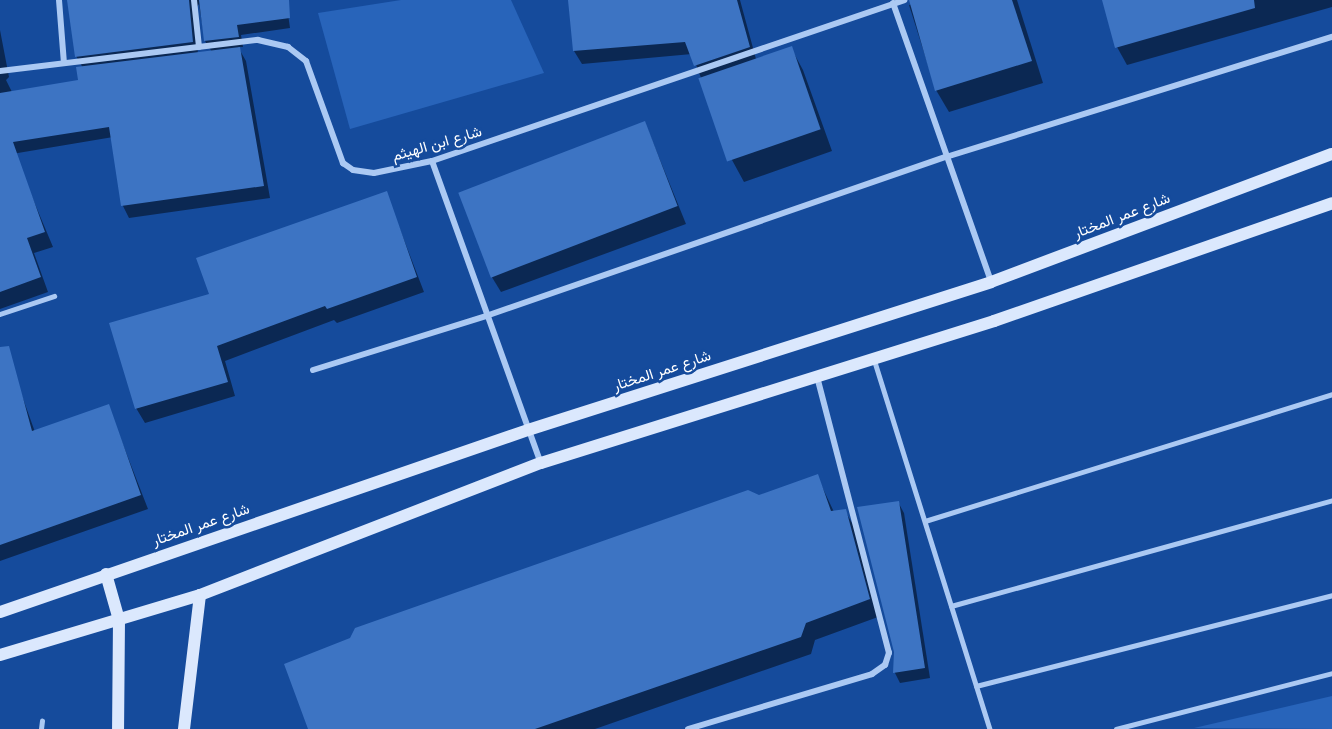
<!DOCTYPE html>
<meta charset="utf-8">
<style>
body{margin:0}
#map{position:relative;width:1332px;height:729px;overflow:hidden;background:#154b9c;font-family:"Fira Sans",Vazirmatn,sans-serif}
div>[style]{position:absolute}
.green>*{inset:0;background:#2864ba}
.shadow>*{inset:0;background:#0007}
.building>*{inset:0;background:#3d74c3;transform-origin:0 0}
.lane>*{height:4.5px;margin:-2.25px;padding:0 2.25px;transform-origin:2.25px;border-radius:2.25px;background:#abc9f3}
.street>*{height:6px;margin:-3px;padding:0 3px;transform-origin:3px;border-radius:3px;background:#abc9f3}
.secondary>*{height:12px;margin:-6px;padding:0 6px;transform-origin:6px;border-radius:6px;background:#dbe8fd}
span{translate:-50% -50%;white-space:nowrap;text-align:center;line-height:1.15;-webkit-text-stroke:5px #154b9c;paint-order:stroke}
.street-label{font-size:15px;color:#fff}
</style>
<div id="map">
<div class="green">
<i style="clip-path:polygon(401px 0,511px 0,544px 73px,350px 129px,318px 13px)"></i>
<i style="clip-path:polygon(1332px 696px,1332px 729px,1194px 728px)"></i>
</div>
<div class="shadow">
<i style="clip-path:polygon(evenodd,69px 0,286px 0,290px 28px,241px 35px,243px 47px,238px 47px,246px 61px,270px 198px,129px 218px,123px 206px,115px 154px,149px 131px,0 156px,0 30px,9px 77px,6px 80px,12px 92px,79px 81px,83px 68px,76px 56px,69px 0,199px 4px,205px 41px,212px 52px,198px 54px,194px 11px,199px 4px)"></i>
<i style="clip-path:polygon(570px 0,740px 0,756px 59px,791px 48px,803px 70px,832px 151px,744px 182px,732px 160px,692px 54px,582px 64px,574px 51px)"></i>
<i style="clip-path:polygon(927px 0,1017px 0,1043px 83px,949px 112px,936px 90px,909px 5px)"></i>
<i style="clip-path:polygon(1103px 0,1332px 0,1332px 7px,1127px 65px,1117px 47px)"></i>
<i style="clip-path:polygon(645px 123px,686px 224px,501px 292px,490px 274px)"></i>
<i style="clip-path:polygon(27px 185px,53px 247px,34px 253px,48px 292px,0 309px,0 195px)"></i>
<i style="clip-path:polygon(386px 193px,424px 292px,337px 323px,334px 320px,225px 361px,235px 396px,145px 423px,136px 408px)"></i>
<i style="clip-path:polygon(17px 382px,35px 432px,108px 406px,148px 509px,0 561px,0 387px)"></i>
<i style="clip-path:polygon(817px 476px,834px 512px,845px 511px,855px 528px,878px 617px,815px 640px,811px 654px,595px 729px,310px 729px,759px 497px)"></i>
<i style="clip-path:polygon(898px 502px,904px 513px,930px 678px,900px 683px,895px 673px)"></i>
</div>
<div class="building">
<i style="clip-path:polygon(67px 0,189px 0,193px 42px,75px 57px)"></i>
<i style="clip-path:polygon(199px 0,289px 0,290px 18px,237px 25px,239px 37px,204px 41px)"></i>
<i style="clip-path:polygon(568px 0,737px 0,750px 47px,694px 66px,685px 42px,573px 51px)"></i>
<i style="clip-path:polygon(909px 0,1012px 0,1032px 61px,935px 91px)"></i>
<i style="clip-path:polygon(1102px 0,1254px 0,1255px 8px,1115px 48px)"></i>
<i style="left:792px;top:46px;width:88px;height:99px;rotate:71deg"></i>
<i style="clip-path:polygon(240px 47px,264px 186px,121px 206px,109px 127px,13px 142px,45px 232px,27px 238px,41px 277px,0 292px,0 93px,78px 80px,76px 67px)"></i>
<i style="left:645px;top:121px;width:91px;height:200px;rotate:69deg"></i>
<i style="clip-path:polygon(387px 191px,417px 277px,327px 309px,325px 306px,217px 346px,228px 382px,135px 409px,109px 323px,209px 294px,196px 258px)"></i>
<i style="clip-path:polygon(9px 346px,32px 431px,109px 404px,141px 495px,0 545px,0 347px)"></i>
<i style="clip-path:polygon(818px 474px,831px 511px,846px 509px,870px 599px,806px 623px,801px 637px,535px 729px,308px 729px,284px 664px,350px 638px,355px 628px,748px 490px,759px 495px)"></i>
<i style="clip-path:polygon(899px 501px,925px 668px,893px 673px,894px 652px,857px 507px)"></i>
</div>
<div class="lane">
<i style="left:0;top:314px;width:57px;rotate:-18.4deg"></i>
<i style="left:874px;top:359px;width:388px;rotate:72.6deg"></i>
<i style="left:925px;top:521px;width:426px;rotate:-17.3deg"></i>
<i style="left:951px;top:606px;width:395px;rotate:-15.5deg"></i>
<i style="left:976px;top:686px;width:367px;rotate:-14.3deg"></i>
<i style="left:41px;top:729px;width:8px;rotate:-83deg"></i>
<i style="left:1116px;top:729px;width:223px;rotate:-14.5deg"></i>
</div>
<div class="street">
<i style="left:59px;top:0;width:63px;rotate:85.5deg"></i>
<i style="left:194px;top:0;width:47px;rotate:83.9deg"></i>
<i style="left:893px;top:3px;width:296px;rotate:70.6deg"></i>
<i style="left:0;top:71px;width:260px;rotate:-6.9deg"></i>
<i style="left:258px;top:40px;width:31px;rotate:13deg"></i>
<i style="left:288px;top:47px;width:23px;rotate:38deg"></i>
<i style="left:306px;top:61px;width:109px;rotate:70.1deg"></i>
<i style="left:343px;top:163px;width:12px;rotate:35deg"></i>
<i style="left:353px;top:170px;width:21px;rotate:8deg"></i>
<i style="left:374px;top:173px;width:59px;rotate:-11.7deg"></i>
<i style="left:432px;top:161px;width:499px;rotate:-18.8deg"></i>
<i style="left:432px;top:161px;width:321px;rotate:70.2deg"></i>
<i style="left:313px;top:370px;width:181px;rotate:-17.3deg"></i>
<i style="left:486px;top:316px;width:487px;rotate:-19.1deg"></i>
<i style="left:946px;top:157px;width:404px;rotate:-17.3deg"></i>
<i style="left:688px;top:729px;width:192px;rotate:-16.6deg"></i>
<i style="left:872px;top:674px;width:16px;rotate:-35deg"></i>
<i style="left:885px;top:665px;width:13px;rotate:-72deg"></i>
<i style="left:889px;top:653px;width:286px;rotate:-104.6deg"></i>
</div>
<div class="secondary">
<i style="left:106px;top:574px;width:48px;rotate:74.2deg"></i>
<i style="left:119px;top:620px;width:109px;rotate:90.5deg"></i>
<i style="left:0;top:612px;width:558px;rotate:-19.02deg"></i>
<i style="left:528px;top:430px;width:486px;rotate:-17.7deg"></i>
<i style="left:991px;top:282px;width:364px;rotate:-20.6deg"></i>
<i style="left:0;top:655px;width:209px;rotate:-16.7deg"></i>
<i style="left:200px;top:595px;width:366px;rotate:-21.2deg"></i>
<i style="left:541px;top:463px;width:475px;rotate:-17.4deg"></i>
<i style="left:994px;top:321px;width:358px;rotate:-19.2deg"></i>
<i style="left:184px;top:729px;width:135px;rotate:-83.2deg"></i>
</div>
<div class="street-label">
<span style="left:437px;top:144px;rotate:-16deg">شارع ابن الهيثم</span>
<span style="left:1122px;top:216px;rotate:-21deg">شارع عمر المختار</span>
<span style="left:662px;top:371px;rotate:-18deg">شارع عمر المختار</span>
<span style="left:201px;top:525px;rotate:-19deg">شارع عمر المختار</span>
</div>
</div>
